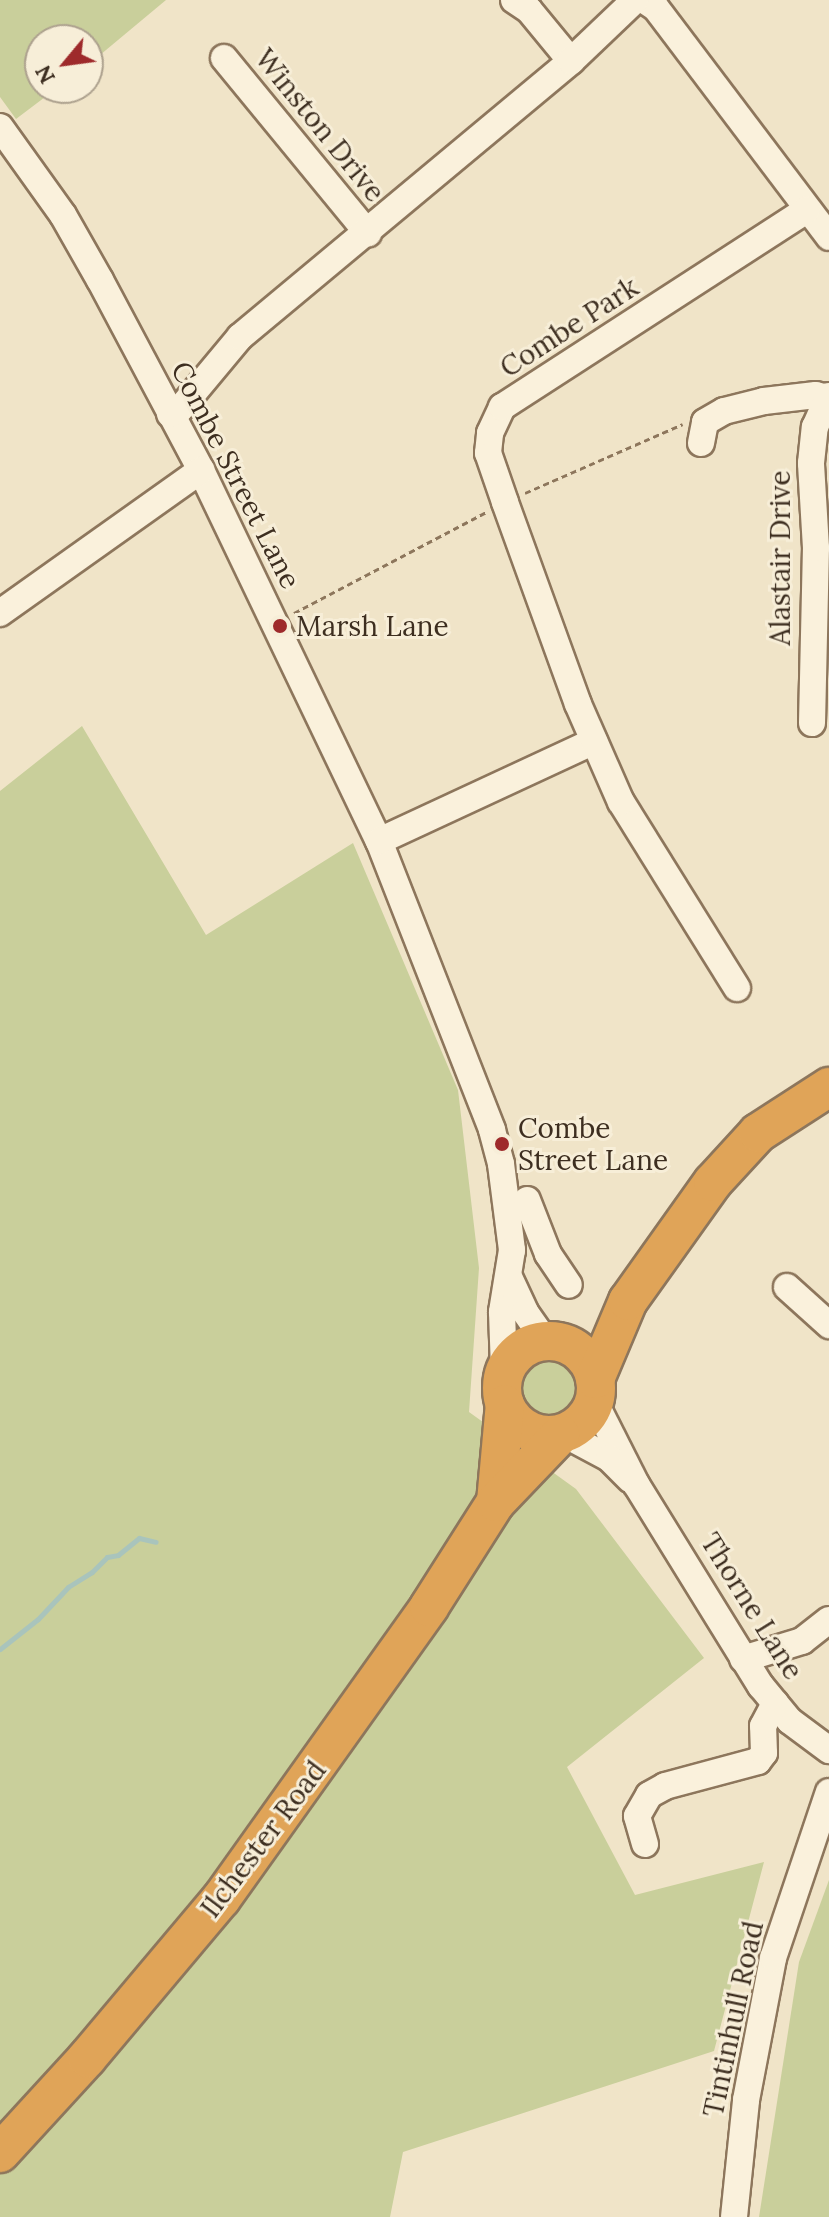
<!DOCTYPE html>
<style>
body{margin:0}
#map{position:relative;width:829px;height:2217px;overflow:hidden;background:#f0e4c8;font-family:Lora,serif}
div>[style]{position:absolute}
.green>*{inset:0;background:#c9cf9b}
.round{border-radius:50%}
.stream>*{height:5px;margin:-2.5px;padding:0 2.5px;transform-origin:2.5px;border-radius:2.5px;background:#a9c4bc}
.path>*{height:3px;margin-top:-1.5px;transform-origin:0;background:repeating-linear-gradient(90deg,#8d765c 0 6px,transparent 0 10px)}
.roads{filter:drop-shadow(2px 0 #8d765c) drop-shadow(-2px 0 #8d765c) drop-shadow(0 2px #8d765c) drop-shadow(0 -2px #8d765c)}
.minor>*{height:26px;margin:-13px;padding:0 13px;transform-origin:13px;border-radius:13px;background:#faf1dc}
.highway>*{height:38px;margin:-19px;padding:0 19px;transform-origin:19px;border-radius:19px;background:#e0a458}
.highway>.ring{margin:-19px;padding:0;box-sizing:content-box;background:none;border:38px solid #e0a458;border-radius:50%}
.dots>*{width:22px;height:22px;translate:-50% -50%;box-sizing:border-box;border:4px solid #f7eed8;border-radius:50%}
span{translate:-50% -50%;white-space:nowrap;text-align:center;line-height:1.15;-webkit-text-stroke:6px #f7eed8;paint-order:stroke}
.street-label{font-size:28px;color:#3d2e20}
.poi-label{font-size:28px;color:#3d2e20}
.left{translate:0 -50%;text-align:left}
.north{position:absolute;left:24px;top:24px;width:80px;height:80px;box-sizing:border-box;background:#f7eed8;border:2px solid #ada18e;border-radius:50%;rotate:241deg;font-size:22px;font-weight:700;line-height:32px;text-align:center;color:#3d2e20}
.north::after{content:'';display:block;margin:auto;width:28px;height:36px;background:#9e2a2b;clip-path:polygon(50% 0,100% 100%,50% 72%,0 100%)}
</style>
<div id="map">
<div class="green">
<i style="clip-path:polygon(0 0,166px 0,88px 65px,88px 40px,40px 40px,40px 88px,57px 88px,16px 119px,0 97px)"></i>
<i style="clip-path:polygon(82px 726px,206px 935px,353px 843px,458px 1090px,479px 1268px,469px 1412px,576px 1489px,704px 1658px,567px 1767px,635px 1895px,764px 1862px,714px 2051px,403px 2152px,390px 2217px,0 2217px,0 791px)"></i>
<i class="round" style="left:512px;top:1352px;width:72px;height:72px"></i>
<i style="clip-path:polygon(829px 1880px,829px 2217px,759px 2217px,799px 1962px)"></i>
</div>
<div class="stream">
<i style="left:0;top:1649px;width:48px;rotate:-38.3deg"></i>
<i style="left:38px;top:1619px;width:44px;rotate:-46.8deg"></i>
<i style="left:68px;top:1587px;width:28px;rotate:-32deg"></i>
<i style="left:92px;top:1572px;width:21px;rotate:-45deg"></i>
<i style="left:107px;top:1557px;width:11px;rotate:-10deg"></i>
<i style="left:118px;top:1555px;width:27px;rotate:-39deg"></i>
<i style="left:139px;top:1538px;width:17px;rotate:13deg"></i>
</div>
<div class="path">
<i style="left:525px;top:493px;width:172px;rotate:-23.6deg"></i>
<i style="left:294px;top:613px;width:217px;rotate:-27.7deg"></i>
</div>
<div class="roads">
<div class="minor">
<i style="left:514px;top:0;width:18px;rotate:34deg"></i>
<i style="left:529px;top:10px;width:66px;rotate:50.5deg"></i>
<i style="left:644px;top:0;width:14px;rotate:34deg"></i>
<i style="left:656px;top:8px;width:287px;rotate:52.9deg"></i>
<i style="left:224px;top:58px;width:227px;rotate:50.6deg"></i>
<i style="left:0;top:127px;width:108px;rotate:54.4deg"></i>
<i style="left:63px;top:215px;width:75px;rotate:60.4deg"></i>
<i style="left:100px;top:280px;width:215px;rotate:62deg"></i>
<i style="left:201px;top:470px;width:411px;rotate:64.4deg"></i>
<i style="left:379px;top:841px;width:310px;rotate:68.6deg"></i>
<i style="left:492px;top:1130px;width:35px;rotate:75deg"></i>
<i style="left:501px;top:1164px;width:87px;rotate:82.7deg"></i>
<i style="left:512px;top:1250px;width:63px;rotate:99.2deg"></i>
<i style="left:502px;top:1312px;width:58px;rotate:88deg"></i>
<i style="left:170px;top:414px;width:11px;rotate:-27deg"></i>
<i style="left:180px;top:409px;width:94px;rotate:-50.2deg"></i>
<i style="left:240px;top:337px;width:431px;rotate:-39.8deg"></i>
<i style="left:571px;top:61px;width:88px;rotate:-43.6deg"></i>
<i style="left:701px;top:443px;width:21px;rotate:-79deg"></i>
<i style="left:705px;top:422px;width:22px;rotate:-30deg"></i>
<i style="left:724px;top:411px;width:41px;rotate:-14deg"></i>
<i style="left:764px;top:401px;width:52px;rotate:-6.6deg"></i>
<i style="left:816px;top:395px;width:11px;rotate:15deg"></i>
<i style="left:0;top:613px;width:247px;rotate:-35.4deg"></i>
<i style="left:812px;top:723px;width:175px;rotate:-88.7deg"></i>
<i style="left:816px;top:548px;width:85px;rotate:-93.4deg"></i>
<i style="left:811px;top:463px;width:36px;rotate:-84deg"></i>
<i style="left:815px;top:427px;width:34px;rotate:-66deg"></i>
<i style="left:379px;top:841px;width:237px;rotate:-24.9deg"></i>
<i style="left:737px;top:988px;width:219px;rotate:-121.9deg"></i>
<i style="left:621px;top:802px;width:107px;rotate:-113.7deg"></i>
<i style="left:578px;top:704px;width:215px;rotate:-109.9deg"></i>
<i style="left:505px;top:502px;width:52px;rotate:-109.1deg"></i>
<i style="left:488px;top:453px;width:20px;rotate:-84deg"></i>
<i style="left:490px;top:433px;width:29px;rotate:-65deg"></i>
<i style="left:502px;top:407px;width:363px;rotate:-32.9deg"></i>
<i style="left:527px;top:1200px;width:58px;rotate:68.7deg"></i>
<i style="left:548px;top:1254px;width:37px;rotate:56deg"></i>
<i style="left:509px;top:1277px;width:38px;rotate:65deg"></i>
<i style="left:525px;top:1312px;width:37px;rotate:55deg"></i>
<i style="left:787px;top:1287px;width:57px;rotate:42.1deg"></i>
<i style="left:594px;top:1401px;width:93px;rotate:63.2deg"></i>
<i style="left:636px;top:1484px;width:238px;rotate:58.3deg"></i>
<i style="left:761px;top:1686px;width:45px;rotate:50.4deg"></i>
<i style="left:790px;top:1721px;width:49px;rotate:36.6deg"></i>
<i style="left:564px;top:1434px;width:51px;rotate:28.1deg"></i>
<i style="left:609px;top:1458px;width:30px;rotate:45deg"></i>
<i style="left:743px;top:1659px;width:62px;rotate:-17deg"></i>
<i style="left:802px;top:1641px;width:34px;rotate:-38deg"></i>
<i style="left:645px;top:1844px;width:29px;rotate:-106deg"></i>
<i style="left:637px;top:1816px;width:24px;rotate:-60deg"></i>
<i style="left:649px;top:1795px;width:18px;rotate:-29deg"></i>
<i style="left:665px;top:1786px;width:96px;rotate:-15deg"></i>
<i style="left:758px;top:1761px;width:10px;rotate:-53deg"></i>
<i style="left:764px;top:1753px;width:27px;rotate:-92deg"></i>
<i style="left:763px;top:1726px;width:26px;rotate:-62deg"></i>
<i style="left:734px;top:2217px;width:118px;rotate:-84.1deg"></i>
<i style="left:746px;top:2100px;width:145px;rotate:-79.2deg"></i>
<i style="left:773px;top:1958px;width:175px;rotate:-71.4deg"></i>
</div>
<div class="highway">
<i class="ring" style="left:502px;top:1341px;width:56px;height:56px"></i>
<i style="left:595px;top:1379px;width:85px;rotate:-67.1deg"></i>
<i style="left:628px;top:1301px;width:146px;rotate:-54.5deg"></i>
<i style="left:713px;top:1182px;width:67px;rotate:-47.4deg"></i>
<i style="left:758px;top:1133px;width:85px;rotate:-32.9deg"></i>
<i style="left:496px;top:1502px;width:98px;rotate:-84.8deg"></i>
<i style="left:0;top:2153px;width:129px;rotate:-47.5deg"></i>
<i style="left:87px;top:2058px;width:208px;rotate:-49.9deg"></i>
<i style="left:221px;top:1899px;width:359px;rotate:-54.5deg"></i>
<i style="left:429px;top:1607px;width:125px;rotate:-57.5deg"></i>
<i style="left:496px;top:1502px;width:93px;rotate:-46.3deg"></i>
</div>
</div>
<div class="dots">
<i style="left:280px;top:626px;background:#9e2a2b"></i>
<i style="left:502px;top:1144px;background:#9e2a2b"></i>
</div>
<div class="street-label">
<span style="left:320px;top:125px;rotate:51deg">Winston Drive</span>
<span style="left:569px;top:327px;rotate:-33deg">Combe Park</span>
<span style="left:236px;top:475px;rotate:63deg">Combe Street Lane</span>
<span style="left:780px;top:558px;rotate:-90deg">Alastair Drive</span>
<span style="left:752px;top:1606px;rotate:58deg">Thorne Lane</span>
<span style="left:263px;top:1839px;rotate:-53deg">Ilchester Road</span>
<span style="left:733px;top:2019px;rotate:-78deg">Tintinhull Road</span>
</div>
<div class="poi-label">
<span class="left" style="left:296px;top:626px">Marsh Lane</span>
<span class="left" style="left:518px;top:1144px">Combe<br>Street Lane</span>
</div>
<div class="north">N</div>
</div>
